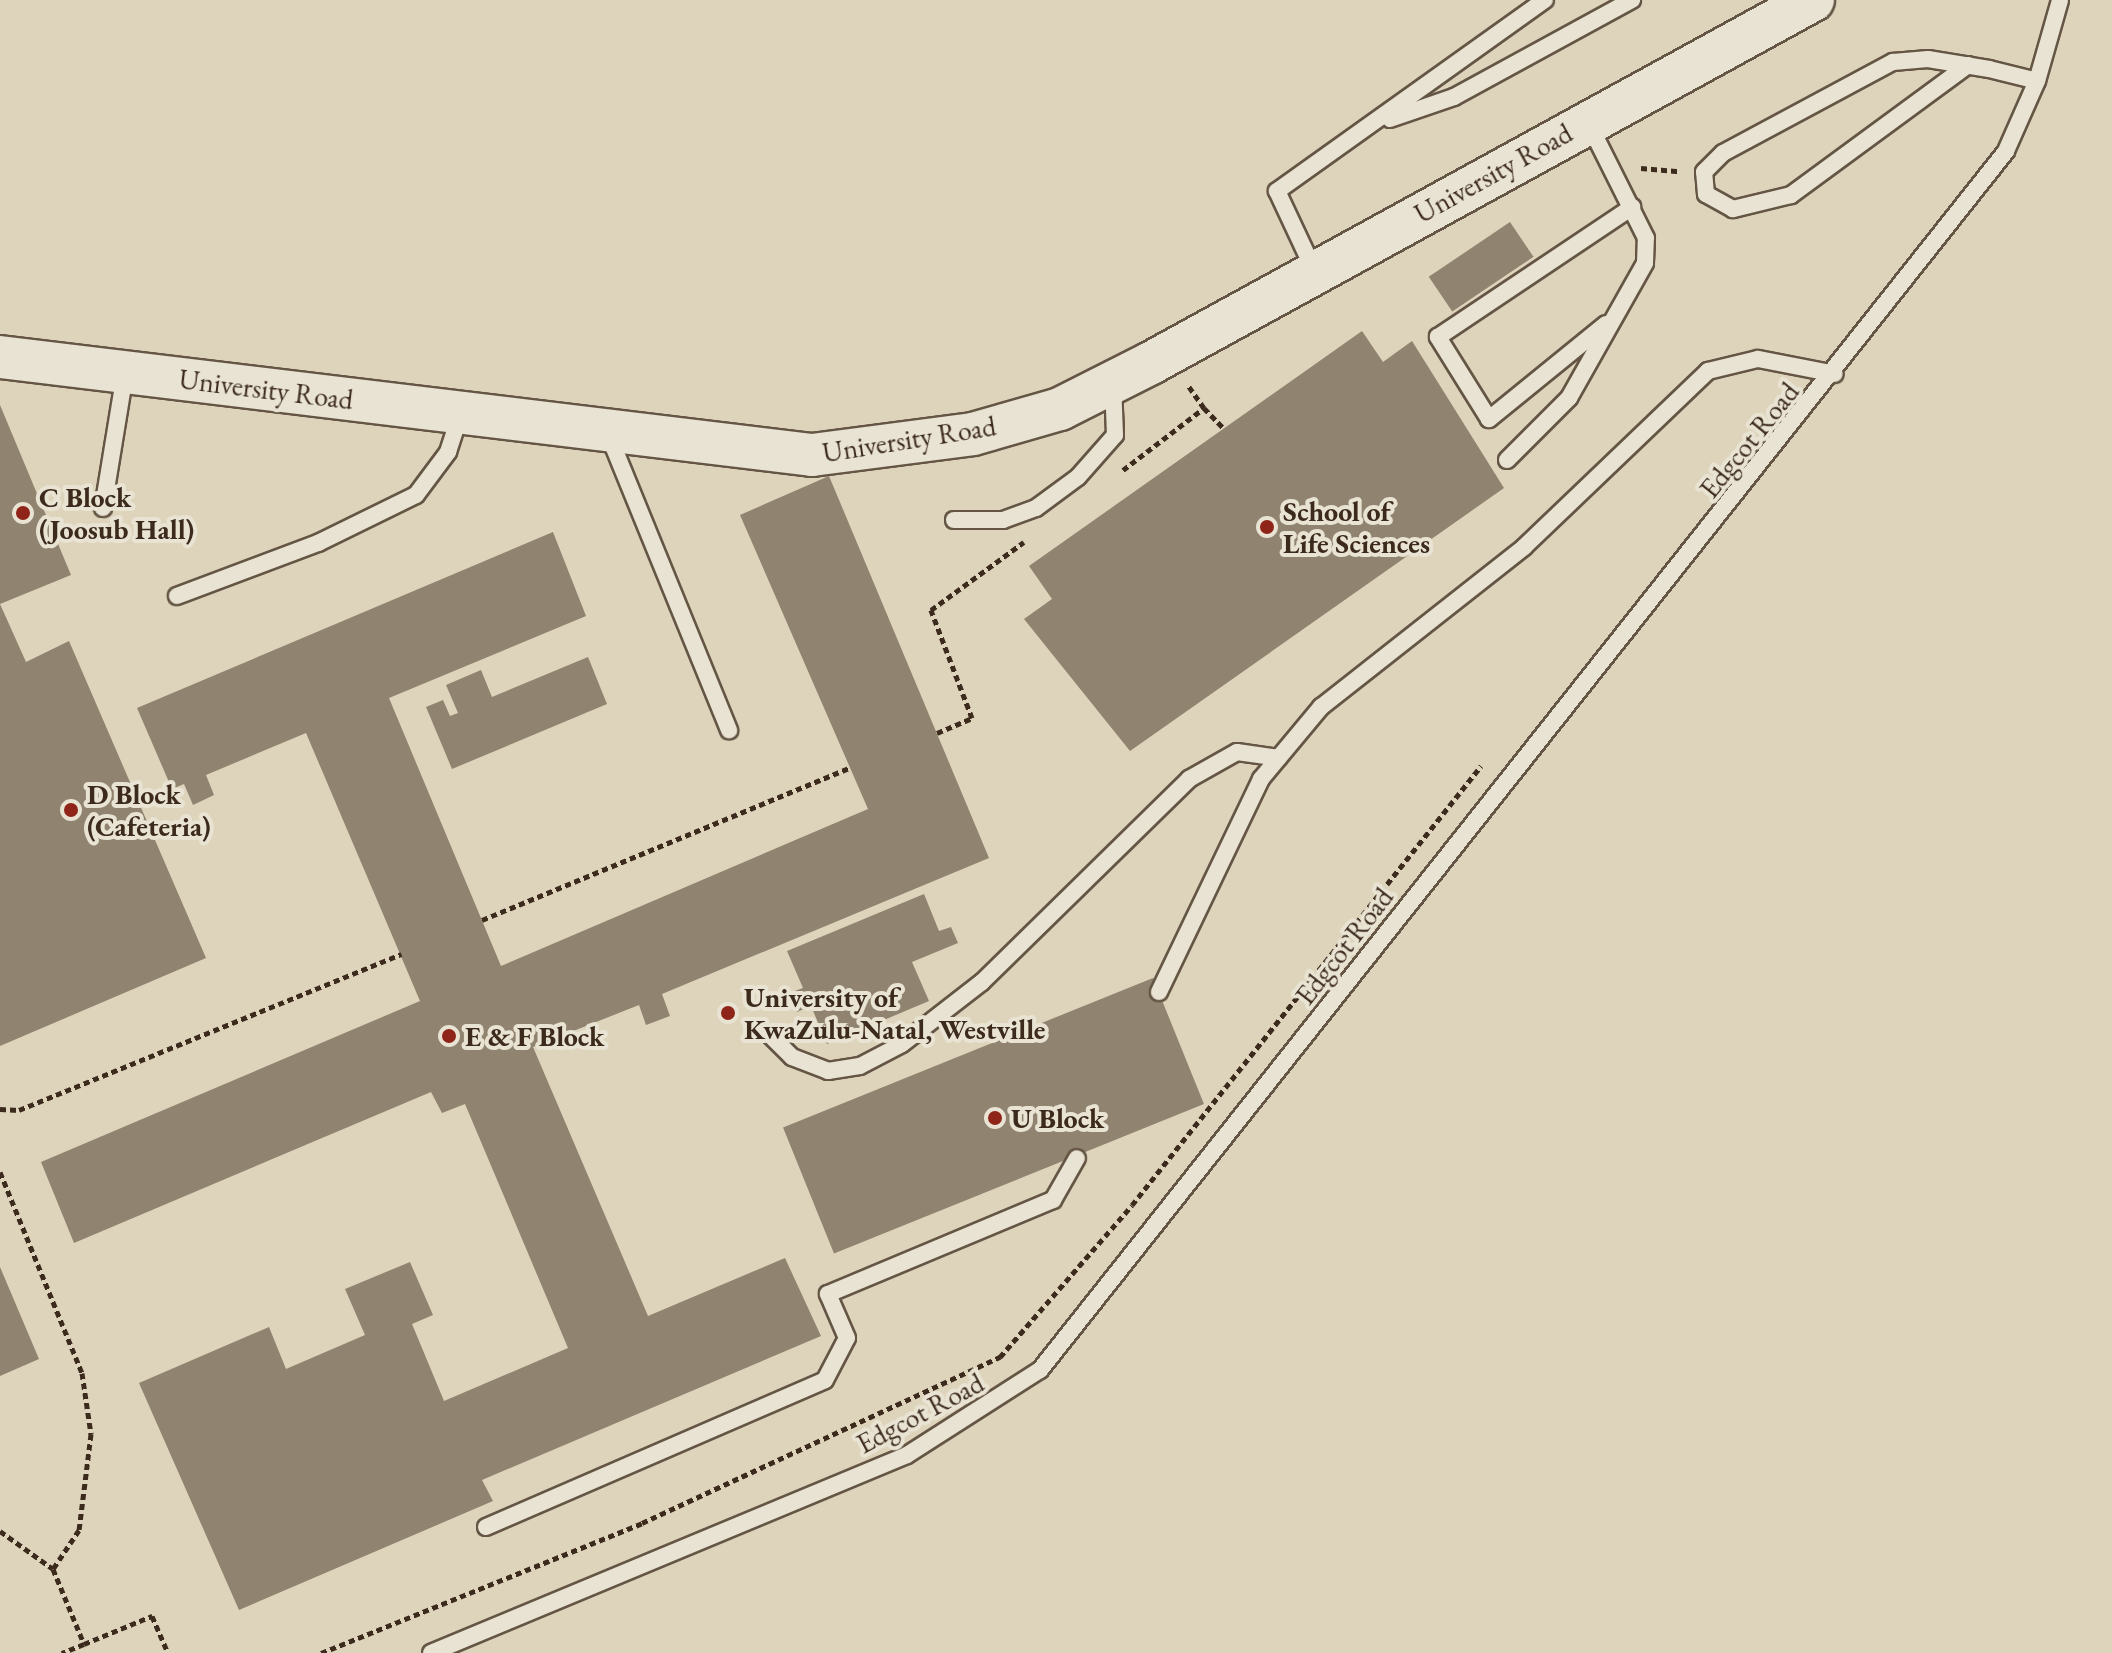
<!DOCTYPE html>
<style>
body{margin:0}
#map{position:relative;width:2112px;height:1653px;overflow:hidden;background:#ddd4bb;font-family:"EB Garamond",serif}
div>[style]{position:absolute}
.building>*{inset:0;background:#90836f;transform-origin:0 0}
.path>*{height:5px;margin-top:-2.5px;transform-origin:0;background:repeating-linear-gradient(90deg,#3c2b1d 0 6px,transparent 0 10px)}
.roads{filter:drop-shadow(2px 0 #645544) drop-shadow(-2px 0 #645544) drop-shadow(0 2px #645544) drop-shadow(0 -2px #645544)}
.service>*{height:16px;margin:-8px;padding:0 8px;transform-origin:8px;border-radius:8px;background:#e9e3d3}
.tertiary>*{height:42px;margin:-21px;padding:0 21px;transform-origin:21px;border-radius:21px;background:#e9e3d3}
.dots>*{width:22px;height:22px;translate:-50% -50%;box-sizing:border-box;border:4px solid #e9e3d3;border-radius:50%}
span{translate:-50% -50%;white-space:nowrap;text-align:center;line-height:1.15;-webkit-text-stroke:8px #e9e3d3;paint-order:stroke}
.street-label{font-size:28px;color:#3c2b1d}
.poi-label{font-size:28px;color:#3c2b1d;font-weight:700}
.left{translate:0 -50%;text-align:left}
</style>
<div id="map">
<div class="building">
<i style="left:1510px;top:222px;width:42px;height:98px;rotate:56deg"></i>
<i style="clip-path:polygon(1362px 331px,1383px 362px,1412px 341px,1504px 488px,1130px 751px,1024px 619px,1052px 599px,1029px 566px)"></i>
<i style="clip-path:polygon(0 405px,71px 575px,0 604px)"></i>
<i style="clip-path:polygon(829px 476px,989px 858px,662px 994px,670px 1016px,646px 1025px,639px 1005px,533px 1047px,648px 1316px,785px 1258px,821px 1336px,482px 1480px,493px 1501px,239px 1610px,139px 1383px,269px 1327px,286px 1369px,365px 1335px,345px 1289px,410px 1262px,433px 1315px,412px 1324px,444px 1401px,568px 1348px,465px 1104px,442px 1113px,431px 1092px,74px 1243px,41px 1162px,420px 1001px,306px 733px,206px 775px,214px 795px,193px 805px,184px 784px,172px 789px,137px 708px,553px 532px,586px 616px,389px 698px,501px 966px,868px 809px,740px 515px)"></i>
<i style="clip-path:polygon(0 604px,26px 662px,69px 641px,206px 958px,0 1046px)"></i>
<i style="clip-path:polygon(588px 657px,607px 704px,452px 769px,426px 707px,443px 700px,450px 716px,458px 713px,446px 685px,481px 670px,492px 697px)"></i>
<i style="clip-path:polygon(924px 894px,939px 931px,951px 927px,958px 943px,912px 962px,929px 1001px,827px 1044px,811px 1006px,797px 1012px,789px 993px,803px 988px,787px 951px)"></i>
<i style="left:1153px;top:978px;width:136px;height:399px;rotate:68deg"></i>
<i style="clip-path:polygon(0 1267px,39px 1359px,0 1376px)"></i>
</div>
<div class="path">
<i style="left:1641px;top:168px;width:38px;rotate:5deg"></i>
<i style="left:1204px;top:408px;width:29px;rotate:46deg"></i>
<i style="left:1123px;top:470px;width:102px;rotate:-37.4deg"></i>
<i style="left:1204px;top:408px;width:28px;rotate:-125deg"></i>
<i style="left:937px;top:733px;width:38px;rotate:-23deg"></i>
<i style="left:972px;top:718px;width:116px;rotate:-110.8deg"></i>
<i style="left:931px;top:610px;width:115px;rotate:-36.2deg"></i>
<i style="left:482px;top:920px;width:397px;rotate:-22.5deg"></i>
<i style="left:0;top:1109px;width:19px;rotate:3deg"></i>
<i style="left:19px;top:1110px;width:413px;rotate:-22.2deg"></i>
<i style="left:0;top:1172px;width:217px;rotate:67.8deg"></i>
<i style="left:82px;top:1373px;width:62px;rotate:81.6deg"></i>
<i style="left:91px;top:1434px;width:97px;rotate:97.1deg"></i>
<i style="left:79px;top:1530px;width:47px;rotate:123.7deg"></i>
<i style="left:0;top:1531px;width:65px;rotate:35.6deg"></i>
<i style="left:53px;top:1569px;width:81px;rotate:67.5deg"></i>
<i style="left:84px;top:1644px;width:24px;rotate:158deg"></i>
<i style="left:84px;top:1644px;width:74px;rotate:-22.4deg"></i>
<i style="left:152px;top:1616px;width:40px;rotate:66.6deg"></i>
<i style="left:321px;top:1653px;width:346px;rotate:-22deg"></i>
<i style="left:642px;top:1523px;width:395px;rotate:-24.9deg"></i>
<i style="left:1000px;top:1357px;width:201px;rotate:-49deg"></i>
<i style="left:1132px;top:1205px;width:561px;rotate:-51.52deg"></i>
</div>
<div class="roads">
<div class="service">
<i style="left:1968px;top:65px;width:220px;rotate:143.7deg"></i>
<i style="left:1791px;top:195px;width:60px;rotate:166.4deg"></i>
<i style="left:1733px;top:209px;width:31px;rotate:-151deg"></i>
<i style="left:1706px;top:194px;width:22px;rotate:-95deg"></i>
<i style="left:1704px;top:172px;width:27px;rotate:-45deg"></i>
<i style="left:1723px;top:153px;width:193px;rotate:-28.2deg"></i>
<i style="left:1893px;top:62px;width:35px;rotate:-5deg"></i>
<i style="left:1928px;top:59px;width:62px;rotate:9.3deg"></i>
<i style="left:1989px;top:69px;width:49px;rotate:14deg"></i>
<i style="left:1390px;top:119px;width:68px;rotate:-19deg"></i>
<i style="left:1454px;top:97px;width:203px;rotate:-28.6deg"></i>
<i style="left:1314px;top:270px;width:87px;rotate:-115.1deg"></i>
<i style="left:1277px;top:191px;width:329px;rotate:-35.5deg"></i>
<i style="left:1606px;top:324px;width:151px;rotate:140.9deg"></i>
<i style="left:1489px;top:419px;width:97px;rotate:-121.9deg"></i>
<i style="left:1438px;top:337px;width:234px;rotate:-33.8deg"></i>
<i style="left:609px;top:436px;width:318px;rotate:67.8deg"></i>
<i style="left:1507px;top:460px;width:88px;rotate:-45deg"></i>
<i style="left:1569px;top:398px;width:155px;rotate:-60.6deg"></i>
<i style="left:1645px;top:263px;width:25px;rotate:-88deg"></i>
<i style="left:1646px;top:238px;width:130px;rotate:-116.6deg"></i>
<i style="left:103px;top:508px;width:136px;rotate:-80.7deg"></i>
<i style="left:954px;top:520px;width:49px"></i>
<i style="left:1003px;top:520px;width:35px;rotate:-20deg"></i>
<i style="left:1036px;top:508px;width:52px;rotate:-36.4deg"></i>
<i style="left:1078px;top:477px;width:56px;rotate:-48.6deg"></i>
<i style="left:1115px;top:435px;width:52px;rotate:-92.2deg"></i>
<i style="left:177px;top:596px;width:151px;rotate:-20.6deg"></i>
<i style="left:318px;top:543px;width:109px;rotate:-26.1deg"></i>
<i style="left:416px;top:495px;width:54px;rotate:-53.3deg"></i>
<i style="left:448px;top:452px;width:40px;rotate:-72deg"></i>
<i style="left:1159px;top:992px;width:236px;rotate:-64.4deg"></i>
<i style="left:1261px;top:779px;width:94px;rotate:-50.2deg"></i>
<i style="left:1321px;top:707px;width:258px;rotate:-38.2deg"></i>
<i style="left:1524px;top:547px;width:255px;rotate:-43.7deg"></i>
<i style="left:1708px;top:371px;width:51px;rotate:-13.5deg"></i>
<i style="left:1758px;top:359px;width:78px;rotate:11deg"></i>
<i style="left:771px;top:1036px;width:30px;rotate:45deg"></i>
<i style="left:792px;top:1057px;width:39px;rotate:21deg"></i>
<i style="left:828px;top:1071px;width:32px;rotate:-9deg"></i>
<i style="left:860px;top:1066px;width:47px;rotate:-27.6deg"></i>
<i style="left:902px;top:1044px;width:101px;rotate:-37.8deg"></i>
<i style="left:982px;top:982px;width:290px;rotate:-44.4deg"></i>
<i style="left:1189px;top:779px;width:55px;rotate:-29.4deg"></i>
<i style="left:1237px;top:752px;width:42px;rotate:8.1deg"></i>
<i style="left:486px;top:1527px;width:369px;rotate:-23.4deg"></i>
<i style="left:825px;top:1380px;width:47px;rotate:-62.4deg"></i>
<i style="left:847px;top:1338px;width:48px;rotate:-113.4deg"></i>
<i style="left:828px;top:1294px;width:244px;rotate:-22.7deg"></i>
<i style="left:1053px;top:1200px;width:48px;rotate:-60.3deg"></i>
<i style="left:431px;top:1653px;width:516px;rotate:-22.59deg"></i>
<i style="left:907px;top:1455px;width:158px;rotate:-32.6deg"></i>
<i style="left:1040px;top:1370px;width:1555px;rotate:-51.6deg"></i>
<i style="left:2006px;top:151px;width:77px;rotate:-66.1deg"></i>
<i style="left:2037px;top:81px;width:84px;rotate:-74.1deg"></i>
</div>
<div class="tertiary">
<i style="left:0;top:357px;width:818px;rotate:6.88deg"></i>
<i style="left:812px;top:455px;width:162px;rotate:-7.4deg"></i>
<i style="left:973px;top:434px;width:91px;rotate:-16deg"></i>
<i style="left:1060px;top:409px;width:102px;rotate:-26.8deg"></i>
<i style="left:1151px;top:363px;width:755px;rotate:-28.74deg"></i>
</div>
</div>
<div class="dots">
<i style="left:23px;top:513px;background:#8f2418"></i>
<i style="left:1267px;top:527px;background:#8f2418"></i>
<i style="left:71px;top:810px;background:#8f2418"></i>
<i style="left:728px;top:1013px;background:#8f2418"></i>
<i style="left:449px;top:1036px;background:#8f2418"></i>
<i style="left:995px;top:1118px;background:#8f2418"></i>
</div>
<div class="street-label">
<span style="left:1493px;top:173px;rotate:-29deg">University Road</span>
<span style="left:266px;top:389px;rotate:7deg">University Road</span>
<span style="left:909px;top:439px;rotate:-9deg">University Road</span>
<span style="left:1749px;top:440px;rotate:-51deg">Edgcot Road</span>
<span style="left:1344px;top:946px;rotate:-52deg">Edgcot Road</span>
<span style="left:920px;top:1413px;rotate:-28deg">Edgcot Road</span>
</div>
<div class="poi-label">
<span class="left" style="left:39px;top:513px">C Block<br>(Joosub Hall)</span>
<span class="left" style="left:1283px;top:527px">School of<br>Life Sciences</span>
<span class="left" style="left:87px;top:810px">D Block<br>(Cafeteria)</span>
<span class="left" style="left:744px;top:1013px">University of<br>KwaZulu-Natal, Westville</span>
<span class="left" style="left:465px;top:1036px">E &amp; F Block</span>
<span class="left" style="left:1011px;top:1118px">U Block</span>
</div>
</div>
